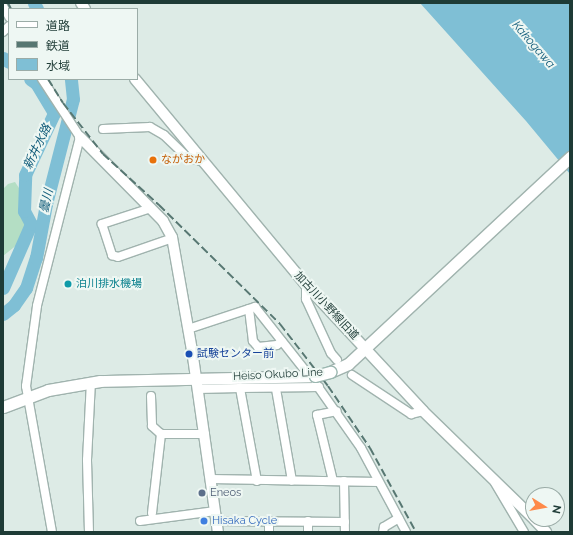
<!DOCTYPE html>
<meta charset="utf-8">
<style>
body{margin:0}
#map{position:relative;width:573px;height:535px;overflow:hidden;background:#ddebe6;font-family:Raleway,"Noto Sans JP",sans-serif}
div>[style]{position:absolute}
.green>*{inset:0;background:#b4dec4}
.water>*{inset:0;background:#7fbfd5}
.river>*{height:13px;margin:-6.5px;padding:0 6.5px;transform-origin:6.5px;border-radius:6.5px;background:#7fbfd5}
.roads{filter:drop-shadow(1px 0 #a0b3ae) drop-shadow(-1px 0 #a0b3ae) drop-shadow(0 1px #a0b3ae) drop-shadow(0 -1px #a0b3ae)}
.minor>*{height:8px;margin:-4px;padding:0 4px;transform-origin:4px;border-radius:4px;background:#fff}
.tertiary>*{height:10px;margin:-5px;padding:0 5px;transform-origin:5px;border-radius:5px;background:#fff}
.secondary>*{height:11px;margin:-5.5px;padding:0 5.5px;transform-origin:5.5px;border-radius:5.5px;background:#fff}
.rail>*{height:2px;margin-top:-1px;transform-origin:0;background:repeating-linear-gradient(90deg,#577772 0 8px,transparent 0 12px)}
.bridges{filter:drop-shadow(1px 0 #9bb7b0) drop-shadow(-1px 0 #9bb7b0) drop-shadow(0 1px #9bb7b0) drop-shadow(0 -1px #9bb7b0)}
.secondary-bridge>*{height:11px;margin:-5.5px;padding:0 5.5px;transform-origin:5.5px;border-radius:5.5px;background:#fff}
.dots>*{width:11px;height:11px;translate:-50% -50%;box-sizing:border-box;border:2px solid #eef7f3;border-radius:50%}
span{translate:-50% -50%;white-space:nowrap;text-align:center;line-height:1.15;-webkit-text-stroke:4px #eef7f3;paint-order:stroke}
.food-label{font-size:11px;color:#c56008}
.left{translate:0 -50%;text-align:left}
.culture-label{font-size:11px;color:#0d838f}
.street-label{font-size:11px;color:#1e3b36}
.transit-label{font-size:11px;color:#164399}
.service-label{font-size:11px;color:#4e5e75}
.shop-label{font-size:11px;color:#366cbe}
.water-label{font-size:12px;color:#145e7b;font-style:italic}
.frame{position:absolute;inset:0;border:4px solid #1e3b36;pointer-events:none}
.legend{position:absolute;left:8px;top:8px;width:130px;height:72px;box-sizing:border-box;background:#eef7f3;border:1px solid #9baca7;margin:0;padding:5px 7px;list-style:none;font-size:12px;color:#1e3b36}
.legend li{display:flex;align-items:center;gap:8px;height:20px}
.legend b{width:20px;border:1px solid #9baca7}
.north{position:absolute;left:525px;top:487px;width:40px;height:40px;box-sizing:border-box;background:#eef7f3;border:1px solid #9baca7;border-radius:50%;rotate:101deg;font-size:11px;font-weight:700;line-height:16px;text-align:center;color:#1e3b36}
.north::after{content:'';display:block;margin:auto;width:14px;height:18px;background:#fe8948;clip-path:polygon(50% 0,100% 100%,50% 72%,0 100%)}
</style>
<div id="map">
<div class="green">
<i style="clip-path:polygon(15px 182px,19px 188px,20px 211px,25px 218px,25px 229px,18px 244px,3px 256px,3px 189px,8px 184px)"></i>
</div>
<div class="water">
<i style="clip-path:polygon(420px 3px,570px 3px,570px 174px,526px 121px)"></i>
</div>
<div class="river">
<i style="left:34px;top:3px;width:7px;rotate:63deg"></i>
<i style="left:3px;top:58px;width:7px;rotate:34deg"></i>
<i style="left:3px;top:288px;width:70px;rotate:-66.4deg"></i>
<i style="left:31px;top:224px;width:15px;rotate:-118deg"></i>
<i style="left:24px;top:211px;width:36px;rotate:-88deg"></i>
<i style="left:25px;top:175px;width:68px;rotate:-64.9deg"></i>
<i style="left:54px;top:113px;width:35px;rotate:-121deg"></i>
<i style="left:36px;top:83px;width:7px;rotate:-146deg"></i>
<i style="left:3px;top:314px;width:14px;rotate:-39deg"></i>
<i style="left:14px;top:305px;width:21px;rotate:-55deg"></i>
<i style="left:26px;top:288px;width:32px;rotate:-72deg"></i>
<i style="left:36px;top:258px;width:55px;rotate:-79.5deg"></i>
<i style="left:46px;top:204px;width:108px;rotate:-75.6deg"></i>
<i style="left:73px;top:99px;width:20px;rotate:-96deg"></i>
</div>
<div class="roads">
<div class="minor">
<i style="left:3px;top:6px;width:13px;rotate:61deg"></i>
<i style="left:3px;top:32px;width:8px;rotate:-45deg"></i>
<i style="left:42px;top:79px;width:69px;rotate:56.8deg"></i>
<i style="left:80px;top:137px;width:174px;rotate:104.3deg"></i>
<i style="left:37px;top:306px;width:81px;rotate:97.8deg"></i>
<i style="left:26px;top:386px;width:148px;rotate:79.9deg"></i>
<i style="left:103px;top:129px;width:47px;rotate:-2.4deg"></i>
<i style="left:150px;top:127px;width:16px;rotate:30deg"></i>
<i style="left:164px;top:135px;width:32px;rotate:44deg"></i>
<i style="left:187px;top:157px;width:17px;rotate:17deg"></i>
<i style="left:151px;top:208px;width:52px;rotate:161.9deg"></i>
<i style="left:102px;top:224px;width:33px;rotate:72deg"></i>
<i style="left:112px;top:255px;width:6px;rotate:18deg"></i>
<i style="left:118px;top:257px;width:58px;rotate:-19.1deg"></i>
<i style="left:306px;top:285px;width:14px;rotate:90deg"></i>
<i style="left:306px;top:299px;width:60px;rotate:65.2deg"></i>
<i style="left:331px;top:353px;width:9px;rotate:49deg"></i>
<i style="left:249px;top:309px;width:32px;rotate:83deg"></i>
<i style="left:253px;top:341px;width:8px;rotate:50deg"></i>
<i style="left:258px;top:347px;width:19px;rotate:-6deg"></i>
<i style="left:277px;top:345px;width:6px;rotate:-39deg"></i>
<i style="left:188px;top:329px;width:71px;rotate:-18.2deg"></i>
<i style="left:255px;top:307px;width:79px;rotate:51.7deg"></i>
<i style="left:352px;top:375px;width:71px;rotate:33.5deg"></i>
<i style="left:411px;top:414px;width:12px;rotate:-14deg"></i>
<i style="left:316px;top:384px;width:78px;rotate:54.9deg"></i>
<i style="left:361px;top:448px;width:95px;rotate:61.8deg"></i>
<i style="left:198px;top:389px;width:42px;rotate:-1.4deg"></i>
<i style="left:276px;top:389px;width:93px;rotate:80.1deg"></i>
<i style="left:151px;top:396px;width:30px;rotate:88deg"></i>
<i style="left:152px;top:426px;width:12px;rotate:42deg"></i>
<i style="left:211px;top:479px;width:167px;rotate:1deg"></i>
<i style="left:257px;top:481px;width:95px;rotate:-100.4deg"></i>
<i style="left:240px;top:388px;width:79px;rotate:-0.7deg"></i>
<i style="left:333px;top:481px;width:68px;rotate:-103.6deg"></i>
<i style="left:317px;top:415px;width:20px;rotate:-11deg"></i>
<i style="left:344px;top:481px;width:51px;rotate:88.9deg"></i>
<i style="left:495px;top:483px;width:57px;rotate:59.4deg"></i>
<i style="left:152px;top:513px;width:80px;rotate:-83.5deg"></i>
<i style="left:161px;top:434px;width:44px"></i>
<i style="left:140px;top:521px;width:76px;rotate:-7.6deg"></i>
<i style="left:216px;top:521px;width:129px;rotate:0.4deg"></i>
<i style="left:269px;top:521px;width:11px;rotate:90deg"></i>
<i style="left:89px;top:532px;width:72px;rotate:-91.6deg"></i>
<i style="left:87px;top:460px;width:78px;rotate:-87.1deg"></i>
<i style="left:308px;top:532px;width:11px;rotate:-90deg"></i>
<i style="left:383px;top:532px;width:5px;rotate:-79deg"></i>
<i style="left:384px;top:527px;width:17px;rotate:-31deg"></i>
</div>
<div class="tertiary">
<i style="left:81px;top:3px;width:7px;rotate:56deg"></i>
<i style="left:135px;top:79px;width:268px;rotate:50.3deg"></i>
<i style="left:306px;top:285px;width:172px;rotate:47.1deg"></i>
<i style="left:423px;top:411px;width:153px;rotate:44.2deg"></i>
<i style="left:80px;top:137px;width:118px;rotate:45.3deg"></i>
<i style="left:163px;top:221px;width:18px;rotate:61deg"></i>
<i style="left:172px;top:237px;width:115px;rotate:80deg"></i>
<i style="left:192px;top:350px;width:184px;rotate:81.9deg"></i>
<i style="left:534px;top:519px;width:18px;rotate:47deg"></i>
</div>
<div class="secondary">
<i style="left:330px;top:372px;width:20px;rotate:-24deg"></i>
<i style="left:348px;top:364px;width:304px;rotate:-43deg"></i>
<i style="left:3px;top:407px;width:48px;rotate:-20.7deg"></i>
<i style="left:48px;top:390px;width:53px;rotate:-9.8deg"></i>
<i style="left:100px;top:381px;width:215px;rotate:-1.3deg"></i>
</div>
</div>
<div class="rail">
<i style="left:8px;top:3px;width:7px;rotate:63deg"></i>
<i style="left:48px;top:79px;width:28px;rotate:58deg"></i>
<i style="left:63px;top:103px;width:65px;rotate:51.9deg"></i>
<i style="left:103px;top:154px;width:76px;rotate:42.3deg"></i>
<i style="left:159px;top:205px;width:170px;rotate:44.5deg"></i>
<i style="left:280px;top:324px;width:78px;rotate:52.3deg"></i>
<i style="left:328px;top:386px;width:75px;rotate:55.9deg"></i>
<i style="left:370px;top:448px;width:96px;rotate:61.3deg"></i>
</div>
<div class="bridges">
<div class="secondary-bridge">
<i style="left:315px;top:376px;width:16px;rotate:-15deg"></i>
</div>
</div>
<div class="dots">
<i style="left:153px;top:160px;background:#e8710a"></i>
<i style="left:68px;top:284px;background:#0f9aa8"></i>
<i style="left:189px;top:354px;background:#1a4fb4"></i>
<i style="left:202px;top:493px;background:#5c6f8a"></i>
<i style="left:204px;top:521px;background:#3f7fe0"></i>
</div>
<div class="food-label">
<span class="left" style="left:161px;top:160px">ながおか</span>
</div>
<div class="culture-label">
<span class="left" style="left:76px;top:284px">泊川排水機場</span>
</div>
<div class="street-label">
<span style="left:326px;top:306px;rotate:47deg">加古川小野線旧道</span>
<span style="left:278px;top:375px;rotate:-3deg">Heiso Okubo Line</span>
</div>
<div class="transit-label">
<span class="left" style="left:197px;top:354px">試験センター前</span>
</div>
<div class="service-label">
<span class="left" style="left:210px;top:493px">Eneos</span>
</div>
<div class="shop-label">
<span class="left" style="left:212px;top:521px">Hisaka Cycle</span>
</div>
<div class="water-label">
<span style="left:533px;top:45px;rotate:49deg">Kakogawa</span>
<span style="left:38px;top:147px;rotate:-64deg">新井水路</span>
<span style="left:47px;top:201px;rotate:-77deg">曇川</span>
</div>
<div class="frame"></div>
<ul class="legend">
<li><b style="height:5px;background:#fff"></b>道路</li>
<li><b style="height:5px;background:#577772"></b>鉄道</li>
<li><b style="height:11px;background:#7fbfd5"></b>水域</li>
</ul>
<div class="north">N</div>
</div>
